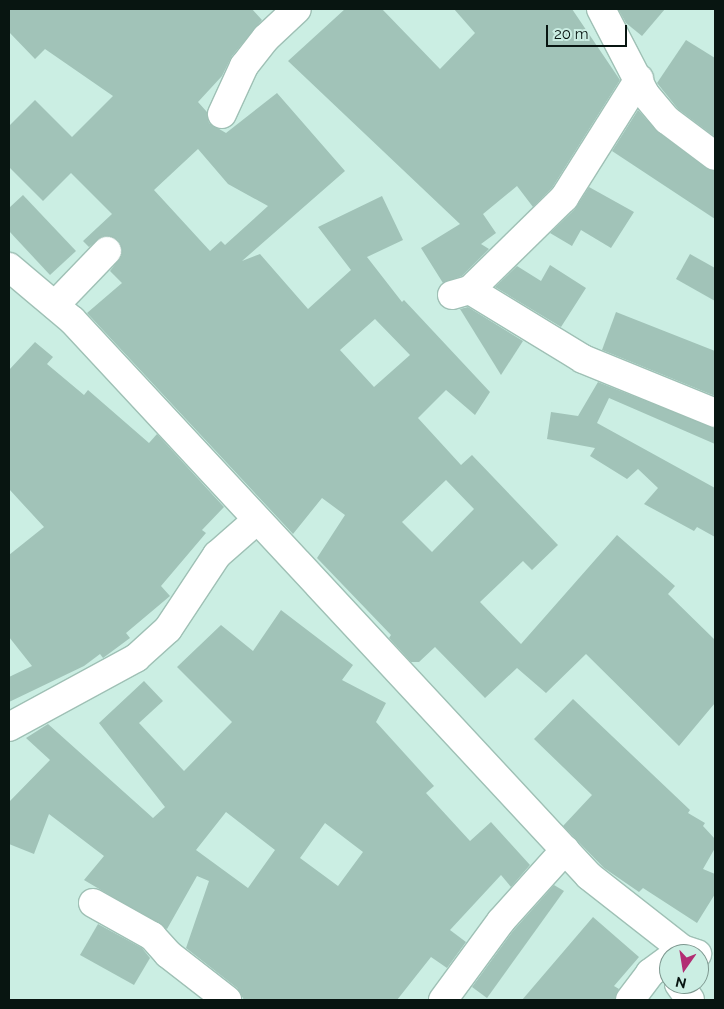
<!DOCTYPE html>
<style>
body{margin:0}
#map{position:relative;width:724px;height:1009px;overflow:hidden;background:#cbeee3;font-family:Raleway,sans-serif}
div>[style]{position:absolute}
.building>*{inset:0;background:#a1c3b8}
.roads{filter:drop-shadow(1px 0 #9fc0b5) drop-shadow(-1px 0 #9fc0b5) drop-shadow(0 1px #9fc0b5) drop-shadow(0 -1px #9fc0b5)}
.minor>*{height:28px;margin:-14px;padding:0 14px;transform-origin:14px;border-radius:14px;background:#fff}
span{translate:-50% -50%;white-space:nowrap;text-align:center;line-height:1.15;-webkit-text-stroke:4px #cbeee3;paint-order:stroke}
.frame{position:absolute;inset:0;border:10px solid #081511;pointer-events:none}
.north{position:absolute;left:659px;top:944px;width:50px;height:50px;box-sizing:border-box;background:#cbeee3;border:1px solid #7d978f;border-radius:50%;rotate:193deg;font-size:14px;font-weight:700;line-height:20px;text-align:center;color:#081511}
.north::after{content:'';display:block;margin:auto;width:18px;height:22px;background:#b22d73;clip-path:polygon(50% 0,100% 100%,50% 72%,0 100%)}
.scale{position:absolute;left:546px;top:25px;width:81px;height:22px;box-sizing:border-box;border:2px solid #081511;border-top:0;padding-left:6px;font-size:15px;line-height:18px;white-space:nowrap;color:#081511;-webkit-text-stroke:4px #cbeee3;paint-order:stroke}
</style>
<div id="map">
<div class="building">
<i style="clip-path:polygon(evenodd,9px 9px,252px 9px,262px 20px,232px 56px,222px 76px,198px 102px,207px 112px,209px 123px,226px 133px,277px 93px,345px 171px,242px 261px,260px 254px,308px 309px,351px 270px,318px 227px,382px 196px,403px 240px,367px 257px,402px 302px,404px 300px,490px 392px,475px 415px,446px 390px,418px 418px,461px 465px,472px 455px,558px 545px,532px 570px,523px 561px,480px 602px,521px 644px,617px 535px,675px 586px,668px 594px,715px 640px,715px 703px,679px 746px,586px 654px,546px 693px,517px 668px,485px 698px,435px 647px,419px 662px,411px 662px,389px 638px,391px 635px,317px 558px,345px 515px,322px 498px,293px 534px,87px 313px,122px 283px,110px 271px,122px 255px,118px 240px,103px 236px,89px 247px,83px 241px,112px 214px,71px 173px,43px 201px,9px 167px,9px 126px,35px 100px,72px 137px,113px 96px,45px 49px,35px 59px,9px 32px,9px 9px,198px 149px,228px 184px,268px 206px,225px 245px,221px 241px,210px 251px,154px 190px,198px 149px,9px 9px,375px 319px,410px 355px,374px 387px,340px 350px,375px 319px,9px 9px,446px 480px,474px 509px,432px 552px,402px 522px,446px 480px)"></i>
<i style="clip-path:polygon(345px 9px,382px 9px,440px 69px,475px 33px,454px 9px,572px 9px,620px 80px,552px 188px,533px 207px,517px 186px,483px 214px,496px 233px,481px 244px,489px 249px,462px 276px,443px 283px,421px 248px,460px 224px,288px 61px)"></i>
<i style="clip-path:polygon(618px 9px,665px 9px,642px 36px,626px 23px)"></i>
<i style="clip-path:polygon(686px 40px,715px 58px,715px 137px,678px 109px,657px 83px)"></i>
<i style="clip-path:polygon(638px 110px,658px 132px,706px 168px,715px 171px,715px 219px,612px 151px)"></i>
<i style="clip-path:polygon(589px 187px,634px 212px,611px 248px,581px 230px,572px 246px,550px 233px,575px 209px)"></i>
<i style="clip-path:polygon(23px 195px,76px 251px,50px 275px,9px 231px,9px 208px)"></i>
<i style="clip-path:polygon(690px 254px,715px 268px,715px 301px,676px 279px)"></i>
<i style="clip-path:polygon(550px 265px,586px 288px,561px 327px,495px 287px,517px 266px,541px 281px)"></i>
<i style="clip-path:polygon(468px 307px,523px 341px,501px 375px,460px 309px)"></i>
<i style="clip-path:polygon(616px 312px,715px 351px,715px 396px,602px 350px)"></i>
<i style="clip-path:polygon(35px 342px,53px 357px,47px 364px,84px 395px,88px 390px,149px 443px,157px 434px,224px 507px,202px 530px,206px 533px,161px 586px,170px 596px,126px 633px,130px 638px,103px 658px,100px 654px,84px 666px,9px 702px,9px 677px,32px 666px,9px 637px,9px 555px,44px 527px,9px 489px,9px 370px)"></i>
<i style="clip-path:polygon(598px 382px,715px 428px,715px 444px,609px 398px,597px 423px,715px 488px,715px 537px,697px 527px,694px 531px,644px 504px,658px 488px,638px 469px,627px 479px,590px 456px,595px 448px,547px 439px,551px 412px,578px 416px)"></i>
<i style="clip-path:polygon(evenodd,281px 610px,353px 665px,342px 680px,386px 703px,376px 722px,434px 786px,426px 793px,470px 841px,491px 822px,530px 865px,511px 887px,501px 875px,450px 930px,466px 942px,447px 968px,431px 957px,397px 1000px,244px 1000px,237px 988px,186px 948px,209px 881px,197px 876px,167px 929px,84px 880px,104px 856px,49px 814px,34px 854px,9px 844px,9px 802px,50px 760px,26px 738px,48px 724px,153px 818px,165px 807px,99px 723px,144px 681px,163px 701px,139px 723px,184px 771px,232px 722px,177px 667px,221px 625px,253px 651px,281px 610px,226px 812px,275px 850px,248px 888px,196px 850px,226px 812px,281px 610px,325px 823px,363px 852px,338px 886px,300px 858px,325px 823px)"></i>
<i style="clip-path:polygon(573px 699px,690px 810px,688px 813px,705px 823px,703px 826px,715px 839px,715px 848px,703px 869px,715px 874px,715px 894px,697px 923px,643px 888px,639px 892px,604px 868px,563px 826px,592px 795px,534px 739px)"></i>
<i style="clip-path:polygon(554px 885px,564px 891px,487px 998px,472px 987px,513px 931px)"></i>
<i style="clip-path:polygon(593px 917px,639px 957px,614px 986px,619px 989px,615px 1000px,522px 1000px)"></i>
<i style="clip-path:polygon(98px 924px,142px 948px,150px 958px,134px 985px,80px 955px)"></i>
</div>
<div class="roads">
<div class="minor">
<i style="left:601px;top:9px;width:96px;rotate:62.6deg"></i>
<i style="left:645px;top:94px;width:34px;rotate:50deg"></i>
<i style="left:667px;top:120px;width:60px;rotate:36.9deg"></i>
<i style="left:222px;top:114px;width:53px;rotate:-65.4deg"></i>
<i style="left:244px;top:66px;width:36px;rotate:-52deg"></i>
<i style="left:266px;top:38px;width:42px;rotate:-43.1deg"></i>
<i style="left:9px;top:267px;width:82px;rotate:40.1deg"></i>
<i style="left:72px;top:320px;width:759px;rotate:47.08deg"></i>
<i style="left:589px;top:876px;width:118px;rotate:38.1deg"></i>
<i style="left:682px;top:949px;width:16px;rotate:18deg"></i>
<i style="left:470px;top:290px;width:132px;rotate:31.4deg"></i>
<i style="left:583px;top:359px;width:143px;rotate:22.2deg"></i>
<i style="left:452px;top:295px;width:19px;rotate:-16deg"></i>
<i style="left:470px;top:290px;width:132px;rotate:-44.4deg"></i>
<i style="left:564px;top:198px;width:141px;rotate:-57.8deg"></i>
<i style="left:55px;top:305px;width:75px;rotate:-46.1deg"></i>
<i style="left:9px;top:727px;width:145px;rotate:-28.5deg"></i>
<i style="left:136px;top:658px;width:43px;rotate:-42.2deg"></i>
<i style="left:168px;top:629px;width:89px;rotate:-56.5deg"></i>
<i style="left:217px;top:555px;width:53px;rotate:-41.2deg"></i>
<i style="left:93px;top:903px;width:68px;rotate:29.2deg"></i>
<i style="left:152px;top:936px;width:24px;rotate:48deg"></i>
<i style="left:168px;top:954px;width:75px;rotate:37.9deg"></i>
<i style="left:679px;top:984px;width:19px;rotate:55deg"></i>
<i style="left:443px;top:1000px;width:98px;rotate:-53.7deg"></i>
<i style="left:501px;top:921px;width:96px;rotate:-48deg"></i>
<i style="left:630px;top:1000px;width:34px;rotate:-53deg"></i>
<i style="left:650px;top:973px;width:24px;rotate:-36deg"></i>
</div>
</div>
<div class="frame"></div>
<div class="north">N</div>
<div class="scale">20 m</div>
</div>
